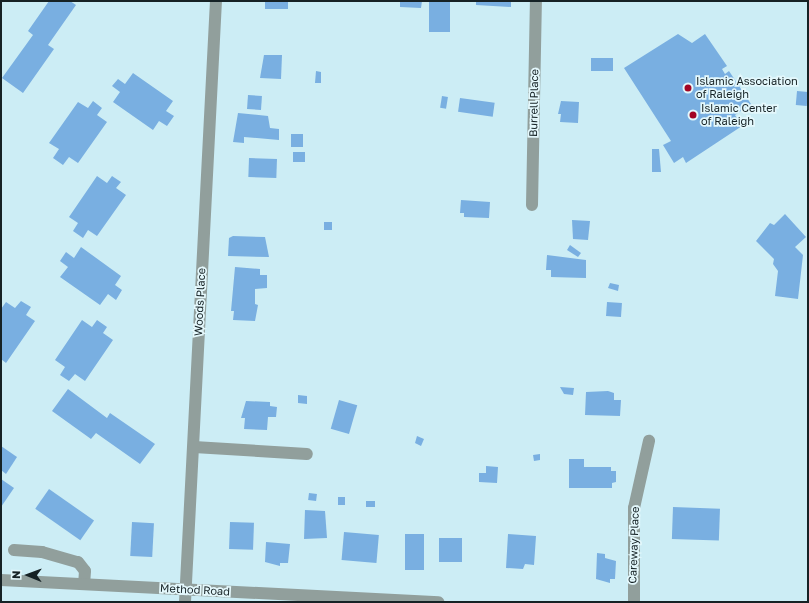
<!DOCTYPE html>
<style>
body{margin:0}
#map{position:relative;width:809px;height:603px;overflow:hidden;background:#ccedf5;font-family:"Golos Text",sans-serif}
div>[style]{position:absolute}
.building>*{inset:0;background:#79afe1;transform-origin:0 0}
.minor>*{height:12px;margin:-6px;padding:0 6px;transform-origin:6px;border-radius:6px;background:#919f9c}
.dots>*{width:11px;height:11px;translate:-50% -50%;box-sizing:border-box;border:2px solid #e4f8fc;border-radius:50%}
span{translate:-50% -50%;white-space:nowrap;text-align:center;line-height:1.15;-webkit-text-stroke:3.5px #e4f8fc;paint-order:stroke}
.poi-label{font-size:11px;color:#162225}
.left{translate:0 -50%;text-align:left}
.street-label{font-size:11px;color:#162225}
.frame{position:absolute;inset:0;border:2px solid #162225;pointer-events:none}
.north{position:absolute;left:8px;top:555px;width:40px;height:40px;-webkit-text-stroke:3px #e4f8fc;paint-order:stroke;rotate:271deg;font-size:11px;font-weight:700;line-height:16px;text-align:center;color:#162225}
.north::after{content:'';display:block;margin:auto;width:14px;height:18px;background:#162225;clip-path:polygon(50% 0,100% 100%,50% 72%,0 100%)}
</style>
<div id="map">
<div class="building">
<i style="clip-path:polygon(49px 1px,70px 1px,76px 5px,48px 45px,54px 49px,23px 93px,2px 78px,33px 35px,28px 31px)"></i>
<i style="left:265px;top:1px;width:23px;height:8px"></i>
<i style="clip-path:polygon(400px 1px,422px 1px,421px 8px,400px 7px)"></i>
<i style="left:429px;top:1px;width:21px;height:31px"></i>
<i style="clip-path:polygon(476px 1px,511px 1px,511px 7px,476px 5px)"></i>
<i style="clip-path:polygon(678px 34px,692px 43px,705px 34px,727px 66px,722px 69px,725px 74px,729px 71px,751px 104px,735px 115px,742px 126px,686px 163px,683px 157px,674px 163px,663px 145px,671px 141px,624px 68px)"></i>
<i style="clip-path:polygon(264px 55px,282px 55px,281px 79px,260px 78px)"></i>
<i style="left:591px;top:58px;width:22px;height:13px"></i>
<i style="clip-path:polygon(316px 71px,321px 72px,321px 83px,315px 83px)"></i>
<i style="clip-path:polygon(133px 73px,173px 101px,166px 111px,174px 116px,167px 126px,159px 121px,153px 130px,113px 102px,120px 92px,112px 86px,118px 79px,125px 84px)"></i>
<i style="left:797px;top:91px;width:11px;height:14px;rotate:5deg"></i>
<i style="left:248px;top:95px;width:14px;height:14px;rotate:4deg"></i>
<i style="left:442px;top:96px;width:6px;height:12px;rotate:9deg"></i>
<i style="left:460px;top:98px;width:35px;height:14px;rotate:8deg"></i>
<i style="clip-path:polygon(93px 101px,102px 108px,97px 115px,107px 122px,78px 163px,69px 157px,63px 165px,53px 158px,59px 149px,49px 143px,78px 102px,88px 108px)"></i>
<i style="clip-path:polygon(561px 101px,579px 102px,578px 123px,560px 122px,561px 114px,558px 114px)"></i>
<i style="clip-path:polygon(238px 113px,268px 116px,270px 128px,279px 129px,279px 140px,244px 137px,244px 143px,233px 142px)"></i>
<i style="left:291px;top:134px;width:12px;height:13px"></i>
<i style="clip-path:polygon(652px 149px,659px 149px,661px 172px,652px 172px)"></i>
<i style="left:293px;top:152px;width:12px;height:10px"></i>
<i style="left:249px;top:158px;width:28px;height:19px;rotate:2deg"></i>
<i style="clip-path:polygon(97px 176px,107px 183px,112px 176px,121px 182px,116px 188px,126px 195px,97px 236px,88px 230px,83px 238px,73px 231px,78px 223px,69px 217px)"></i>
<i style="clip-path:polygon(461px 200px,490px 202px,489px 218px,464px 217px,464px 213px,460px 213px)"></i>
<i style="clip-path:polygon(785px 214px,806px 237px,795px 247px,803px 255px,798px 299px,775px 296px,778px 271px,773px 264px,774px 259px,756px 241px,770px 223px,774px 225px)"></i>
<i style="clip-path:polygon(572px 220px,590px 221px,588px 240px,573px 239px)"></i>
<i style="left:324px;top:222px;width:8px;height:8px"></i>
<i style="clip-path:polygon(233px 236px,265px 237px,269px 257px,228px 256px,229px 238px)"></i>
<i style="clip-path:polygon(570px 245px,581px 253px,578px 257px,567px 250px)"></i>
<i style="clip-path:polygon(81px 247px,121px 276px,115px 285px,122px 290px,116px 300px,108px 294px,100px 305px,60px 277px,68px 267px,60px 261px,66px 252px,74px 258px)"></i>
<i style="clip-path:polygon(547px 255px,586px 260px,586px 278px,551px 277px,551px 270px,546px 270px)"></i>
<i style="clip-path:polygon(235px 267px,260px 269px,260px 275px,267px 275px,267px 288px,255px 289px,255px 304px,258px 305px,255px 321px,233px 320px,234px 311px,231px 311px)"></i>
<i style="clip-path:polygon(610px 283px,619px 285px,618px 291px,608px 288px)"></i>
<i style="clip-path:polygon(21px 301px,31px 307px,26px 315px,35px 321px,6px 363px,1px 359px,1px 309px,6px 302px,15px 308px)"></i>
<i style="left:607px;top:302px;width:15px;height:14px;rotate:4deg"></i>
<i style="clip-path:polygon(82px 320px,92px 327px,97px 320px,107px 327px,103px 333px,113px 340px,85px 381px,75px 374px,69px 381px,60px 375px,65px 367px,55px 360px)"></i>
<i style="clip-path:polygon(560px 387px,574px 388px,573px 395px,564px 394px)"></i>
<i style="clip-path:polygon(68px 389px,107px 418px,110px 413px,155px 444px,140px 464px,96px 433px,91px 439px,52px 411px)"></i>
<i style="clip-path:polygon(608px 391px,614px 393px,614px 400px,621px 400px,620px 416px,585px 415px,586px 392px)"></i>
<i style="clip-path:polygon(298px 395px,307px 396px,307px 404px,298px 403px)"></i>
<i style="left:339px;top:400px;width:19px;height:30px;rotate:16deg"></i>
<i style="clip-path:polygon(246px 401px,270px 402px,270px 406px,277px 407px,276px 417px,268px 417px,267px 430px,244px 429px,245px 418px,241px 418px)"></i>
<i style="clip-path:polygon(417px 436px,424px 439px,421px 446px,415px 443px)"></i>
<i style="clip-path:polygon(1px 446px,17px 457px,6px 474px,1px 470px)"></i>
<i style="clip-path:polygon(540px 454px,540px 460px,534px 461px,533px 455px)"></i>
<i style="clip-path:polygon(569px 459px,584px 459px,584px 467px,611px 467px,611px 471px,616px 471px,616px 482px,612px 483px,612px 488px,569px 488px)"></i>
<i style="clip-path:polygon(486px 466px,498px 467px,497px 483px,479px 482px,479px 473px,486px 473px)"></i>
<i style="clip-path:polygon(1px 479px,14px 488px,1px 507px)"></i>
<i style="left:49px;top:489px;width:55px;height:24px;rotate:35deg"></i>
<i style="left:309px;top:493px;width:8px;height:7px;rotate:7deg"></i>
<i style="left:338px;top:497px;width:7px;height:8px"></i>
<i style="left:366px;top:501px;width:9px;height:6px"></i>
<i style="left:673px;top:507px;width:47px;height:32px;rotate:2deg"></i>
<i style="clip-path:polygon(305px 510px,325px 511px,327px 538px,304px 539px)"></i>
<i style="left:132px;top:522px;width:22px;height:34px;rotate:3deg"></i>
<i style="left:230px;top:522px;width:24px;height:27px;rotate:2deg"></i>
<i style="left:344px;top:532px;width:35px;height:28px;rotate:5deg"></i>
<i style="left:405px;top:534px;width:19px;height:36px"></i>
<i style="clip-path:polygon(508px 534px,536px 536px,534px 565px,525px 564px,523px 569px,506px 568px)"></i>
<i style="left:462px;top:538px;width:24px;height:23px;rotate:90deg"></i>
<i style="clip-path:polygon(266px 542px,290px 544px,288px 563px,280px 563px,280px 566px,265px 562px)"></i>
<i style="clip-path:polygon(597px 553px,605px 554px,605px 558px,616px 561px,615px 579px,610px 579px,610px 583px,596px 579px)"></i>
</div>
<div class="minor">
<i style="left:532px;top:205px;width:204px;rotate:-88.9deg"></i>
<i style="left:194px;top:447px;width:113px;rotate:3.5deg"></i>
<i style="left:14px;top:550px;width:28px;rotate:4deg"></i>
<i style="left:42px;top:552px;width:37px;rotate:16deg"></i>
<i style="left:78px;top:562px;width:11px;rotate:52deg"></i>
<i style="left:85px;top:571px;width:13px;rotate:94deg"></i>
<i style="left:1px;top:580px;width:438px;rotate:2.9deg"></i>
<i style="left:185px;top:602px;width:602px;rotate:-87.05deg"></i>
<i style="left:634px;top:602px;width:94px;rotate:-90deg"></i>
<i style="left:634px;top:508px;width:69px;rotate:-77.4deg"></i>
</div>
<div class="dots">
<i style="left:688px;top:88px;background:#a30524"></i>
<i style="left:693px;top:115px;background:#a30524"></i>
</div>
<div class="poi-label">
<span class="left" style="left:696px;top:88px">Islamic Association<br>of Raleigh</span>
<span class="left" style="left:701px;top:115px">Islamic Center<br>of Raleigh</span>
</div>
<div class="street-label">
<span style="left:534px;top:103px;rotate:-89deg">Burrell Place</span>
<span style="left:200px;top:302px;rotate:-87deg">Woods Place</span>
<span style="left:634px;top:545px;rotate:-88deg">Careway Place</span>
<span style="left:195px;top:590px;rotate:3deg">Method Road</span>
</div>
<div class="frame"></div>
<div class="north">N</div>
</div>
